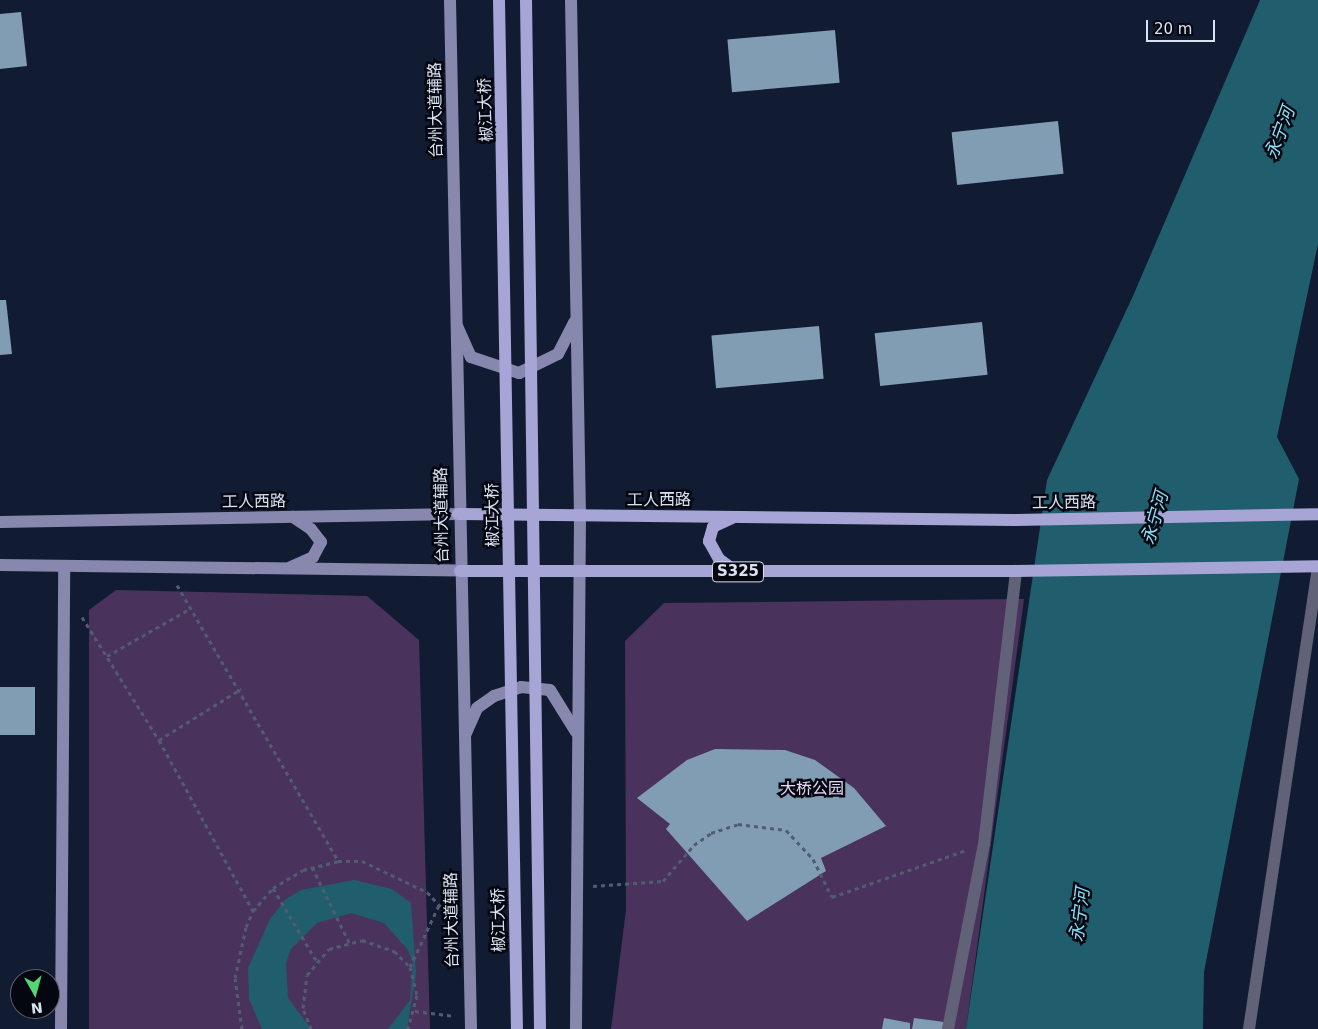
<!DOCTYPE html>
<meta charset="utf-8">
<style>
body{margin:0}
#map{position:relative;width:1318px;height:1029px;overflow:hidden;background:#111c32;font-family:"DejaVu Sans","Noto Sans SC",sans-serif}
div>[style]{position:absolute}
.green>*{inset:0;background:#49325b}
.water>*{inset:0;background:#205e6d}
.building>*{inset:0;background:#819db3;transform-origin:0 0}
.path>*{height:3px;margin-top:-1.5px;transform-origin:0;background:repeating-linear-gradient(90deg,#525c70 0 4px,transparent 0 8px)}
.lane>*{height:12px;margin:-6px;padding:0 6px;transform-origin:6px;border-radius:6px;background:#616178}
.street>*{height:12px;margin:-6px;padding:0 6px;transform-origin:6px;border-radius:6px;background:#616178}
.secondary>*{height:12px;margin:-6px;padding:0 6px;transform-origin:6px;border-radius:6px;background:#8887ad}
.primary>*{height:12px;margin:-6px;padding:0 6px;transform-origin:6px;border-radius:6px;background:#a6a5d6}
span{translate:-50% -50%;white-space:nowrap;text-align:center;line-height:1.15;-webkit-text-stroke:5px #040710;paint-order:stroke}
.shield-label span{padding:1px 4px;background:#040710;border:1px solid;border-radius:4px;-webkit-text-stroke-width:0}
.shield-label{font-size:15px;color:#dae2f1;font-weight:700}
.street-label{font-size:16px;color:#dae2f1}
.park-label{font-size:16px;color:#e9d9f9}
.water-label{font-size:18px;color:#89e1f9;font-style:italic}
.north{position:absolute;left:10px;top:969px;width:50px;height:50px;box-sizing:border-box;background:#040710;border:1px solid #5a5f6a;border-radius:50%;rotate:173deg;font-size:14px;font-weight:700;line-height:20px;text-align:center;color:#dae2f1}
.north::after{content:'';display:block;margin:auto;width:18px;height:22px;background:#53d673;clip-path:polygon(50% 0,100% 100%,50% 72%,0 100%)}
.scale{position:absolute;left:1146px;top:20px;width:69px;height:22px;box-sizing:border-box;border:2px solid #dae2f1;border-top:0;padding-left:6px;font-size:15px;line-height:18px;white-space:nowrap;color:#dae2f1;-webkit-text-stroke:4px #040710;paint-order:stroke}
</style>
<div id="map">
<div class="green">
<i style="clip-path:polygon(116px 590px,367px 596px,419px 640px,430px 1029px,89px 1029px,89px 610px)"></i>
<i style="clip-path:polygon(1024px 599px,966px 1029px,611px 1029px,626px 910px,625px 641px,664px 603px)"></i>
</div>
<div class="water">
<i style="clip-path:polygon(1260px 0,1318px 0,1318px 244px,1277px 437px,1299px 479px,1204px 972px,1203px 1029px,966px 1029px,1047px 480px,1133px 296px)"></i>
<i style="clip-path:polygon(354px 880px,392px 889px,411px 903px,416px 974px,407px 1029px,388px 1029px,410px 1000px,413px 964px,408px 950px,384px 923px,351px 913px,317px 923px,291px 949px,286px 963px,288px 998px,311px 1029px,262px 1029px,249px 999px,248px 968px,270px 919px,286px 899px,301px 890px)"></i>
</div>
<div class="building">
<i style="clip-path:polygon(21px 12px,27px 66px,0 69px,0 14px)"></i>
<i style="left:835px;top:30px;width:53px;height:108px;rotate:85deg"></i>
<i style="left:1058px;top:121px;width:53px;height:107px;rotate:84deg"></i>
<i style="clip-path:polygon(0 300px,6px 300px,12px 354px,0 355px)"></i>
<i style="left:982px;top:322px;width:53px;height:108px;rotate:84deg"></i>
<i style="left:819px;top:326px;width:53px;height:108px;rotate:85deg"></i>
<i style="left:0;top:687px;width:35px;height:48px"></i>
<i style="clip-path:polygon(715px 749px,785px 750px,815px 760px,854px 788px,886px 826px,821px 858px,826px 871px,747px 921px,666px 829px,670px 824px,637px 798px,687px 760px)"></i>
<i style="clip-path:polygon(884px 1018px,910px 1023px,910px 1029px,882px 1029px)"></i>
<i style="clip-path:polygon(914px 1018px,944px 1022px,942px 1029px,912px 1029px)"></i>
</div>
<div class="path">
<i style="left:177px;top:585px;width:320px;rotate:59.7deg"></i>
<i style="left:82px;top:617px;width:145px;rotate:58deg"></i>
<i style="left:159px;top:740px;width:195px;rotate:61.2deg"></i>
<i style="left:107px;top:656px;width:97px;rotate:-29.7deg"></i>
<i style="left:159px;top:740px;width:97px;rotate:-31.9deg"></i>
<i style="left:312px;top:867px;width:84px;rotate:63.7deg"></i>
<i style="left:593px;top:886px;width:70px;rotate:-4.1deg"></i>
<i style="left:663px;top:881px;width:48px;rotate:-49.3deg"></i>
<i style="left:694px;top:845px;width:21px;rotate:-35deg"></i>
<i style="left:711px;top:833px;width:28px;rotate:-18deg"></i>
<i style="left:738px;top:824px;width:48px;rotate:7.1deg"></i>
<i style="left:786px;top:830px;width:40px;rotate:47deg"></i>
<i style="left:813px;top:859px;width:42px;rotate:63.4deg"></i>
<i style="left:832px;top:897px;width:142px;rotate:-19.3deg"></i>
<i style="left:273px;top:888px;width:84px;rotate:59.2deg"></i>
<i style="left:410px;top:967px;width:71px;rotate:-64.9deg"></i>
<i style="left:415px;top:1011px;width:40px;rotate:7.1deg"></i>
<i style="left:242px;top:1029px;width:51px;rotate:-97.8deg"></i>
<i style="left:235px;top:978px;width:52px;rotate:-77.8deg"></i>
<i style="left:246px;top:927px;width:17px;rotate:-66deg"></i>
<i style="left:253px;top:911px;width:30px;rotate:-49deg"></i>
<i style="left:273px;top:888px;width:35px;rotate:-31deg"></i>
<i style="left:303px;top:870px;width:36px;rotate:-14deg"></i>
<i style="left:338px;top:861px;width:24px"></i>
<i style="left:362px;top:861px;width:72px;rotate:25.5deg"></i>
<i style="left:427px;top:892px;width:34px;rotate:47deg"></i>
<i style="left:311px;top:1029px;width:22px;rotate:-111deg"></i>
<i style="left:303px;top:1008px;width:33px;rotate:-83deg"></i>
<i style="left:307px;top:975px;width:34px;rotate:-50deg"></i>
<i style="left:329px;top:949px;width:34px;rotate:-15deg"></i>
<i style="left:362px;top:940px;width:34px;rotate:19deg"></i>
<i style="left:394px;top:951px;width:23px;rotate:45deg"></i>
<i style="left:410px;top:967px;width:29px;rotate:76deg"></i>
<i style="left:417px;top:995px;width:35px;rotate:105deg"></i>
</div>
<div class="lane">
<i style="left:948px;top:1029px;width:188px;rotate:-79deg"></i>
<i style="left:984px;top:844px;width:275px;rotate:-83.3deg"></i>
</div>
<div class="street">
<i style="left:1249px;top:1029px;width:464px;rotate:-81.5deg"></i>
</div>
<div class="secondary">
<i style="left:450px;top:0;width:1029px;rotate:88.83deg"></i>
<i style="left:571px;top:0;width:516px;rotate:89deg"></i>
<i style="left:580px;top:516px;width:513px;rotate:90.45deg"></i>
<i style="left:457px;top:326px;width:34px;rotate:66deg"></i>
<i style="left:471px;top:357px;width:51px;rotate:18.4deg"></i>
<i style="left:519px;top:373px;width:43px;rotate:-26deg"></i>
<i style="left:558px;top:354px;width:36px;rotate:-63deg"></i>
<i style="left:0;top:522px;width:458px;rotate:-1deg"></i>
<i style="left:0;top:565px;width:460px;rotate:0.7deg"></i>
<i style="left:291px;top:567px;width:24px;rotate:-24deg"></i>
<i style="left:313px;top:557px;width:17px;rotate:-62deg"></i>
<i style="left:321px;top:542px;width:16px;rotate:-128deg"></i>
<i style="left:311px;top:529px;width:22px;rotate:-146deg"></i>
<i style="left:466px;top:733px;width:27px;rotate:-66deg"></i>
<i style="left:477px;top:708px;width:21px;rotate:-35deg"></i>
<i style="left:494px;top:696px;width:28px;rotate:-18deg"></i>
<i style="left:521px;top:687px;width:29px;rotate:6deg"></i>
<i style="left:550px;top:690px;width:49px;rotate:58.2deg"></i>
<i style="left:61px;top:1029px;width:463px;rotate:-89.6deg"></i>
</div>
<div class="primary">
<i style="left:499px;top:0;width:1029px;rotate:89deg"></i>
<i style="left:526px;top:0;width:1029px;rotate:89.22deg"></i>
<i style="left:458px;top:514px;width:555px;rotate:0.62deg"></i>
<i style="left:1013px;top:520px;width:305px;rotate:-1.1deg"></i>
<i style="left:732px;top:518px;width:21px;rotate:155deg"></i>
<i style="left:713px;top:527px;width:15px;rotate:106deg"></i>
<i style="left:709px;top:541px;width:21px;rotate:61deg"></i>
<i style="left:719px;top:559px;width:21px;rotate:37deg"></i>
<i style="left:460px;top:571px;width:556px"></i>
<i style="left:1016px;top:571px;width:302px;rotate:-0.9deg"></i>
</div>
<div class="shield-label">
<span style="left:738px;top:572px">S325</span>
</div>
<div class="street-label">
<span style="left:436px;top:110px;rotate:-91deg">台州大道辅路</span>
<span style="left:486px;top:110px;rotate:-92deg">椒江大桥</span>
<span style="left:659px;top:500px">工人西路</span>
<span style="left:254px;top:502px;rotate:-1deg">工人西路</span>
<span style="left:1064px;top:503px;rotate:-1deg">工人西路</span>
<span style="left:442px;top:515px;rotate:-91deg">台州大道辅路</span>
<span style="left:493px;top:515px;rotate:-91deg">椒江大桥</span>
<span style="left:452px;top:920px;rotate:-91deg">台州大道辅路</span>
<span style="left:499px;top:920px;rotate:-91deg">椒江大桥</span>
</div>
<div class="park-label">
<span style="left:812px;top:789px">大桥公园</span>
</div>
<div class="water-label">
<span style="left:1280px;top:133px;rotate:-70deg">永宁河</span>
<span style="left:1155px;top:518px;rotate:-74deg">永宁河</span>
<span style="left:1080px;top:915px;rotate:-83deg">永宁河</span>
</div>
<div class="north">N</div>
<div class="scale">20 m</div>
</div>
